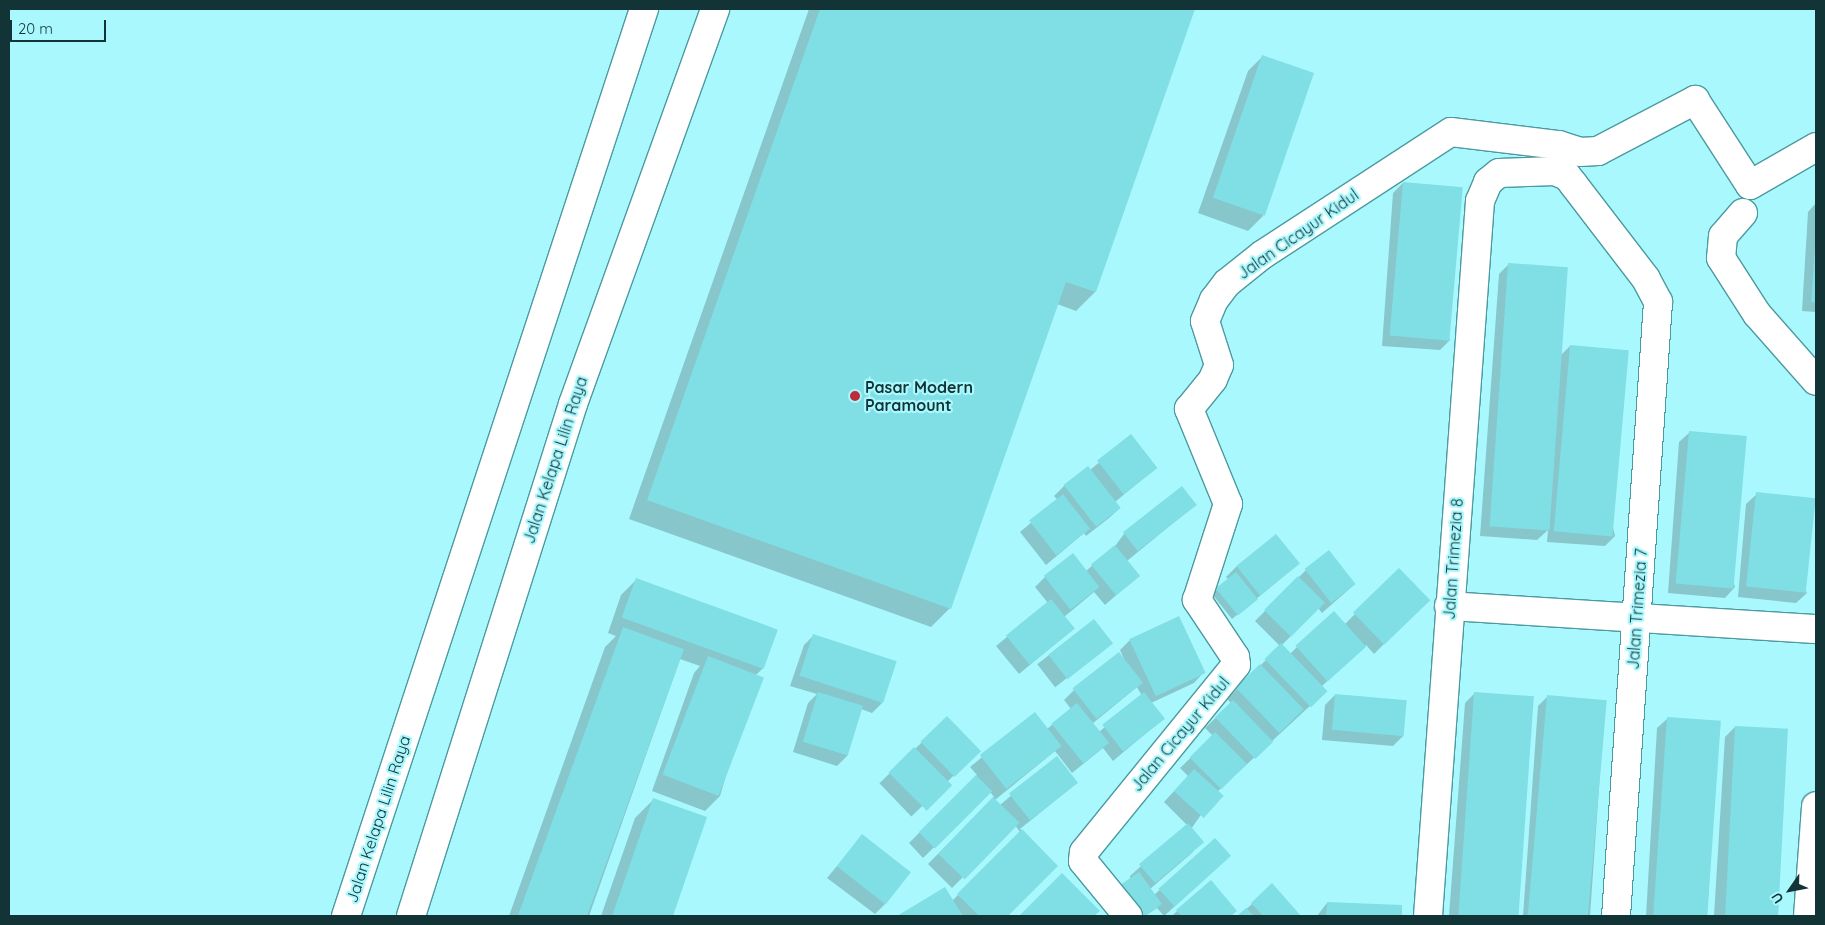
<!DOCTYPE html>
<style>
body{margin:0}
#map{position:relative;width:1825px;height:925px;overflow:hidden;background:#a9f8fe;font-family:Quicksand,sans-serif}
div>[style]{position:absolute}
.shadow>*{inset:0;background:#0003;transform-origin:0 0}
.building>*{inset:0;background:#80dee5;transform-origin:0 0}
.roads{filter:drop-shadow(1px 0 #4c9aa0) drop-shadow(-1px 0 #4c9aa0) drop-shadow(0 1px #4c9aa0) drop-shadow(0 -1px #4c9aa0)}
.minor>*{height:28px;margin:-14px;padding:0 14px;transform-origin:14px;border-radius:14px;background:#fff}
.dots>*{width:14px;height:14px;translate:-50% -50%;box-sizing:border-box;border:2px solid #a9f8fe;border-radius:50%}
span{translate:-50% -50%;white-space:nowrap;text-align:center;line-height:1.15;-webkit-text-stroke:4.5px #a9f8fe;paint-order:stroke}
.street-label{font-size:16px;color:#133436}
.poi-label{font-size:16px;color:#133436;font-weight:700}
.left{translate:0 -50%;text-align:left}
.frame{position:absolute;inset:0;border:10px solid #133436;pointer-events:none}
.north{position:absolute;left:1765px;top:865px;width:50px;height:50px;-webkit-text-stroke:4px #a9f8fe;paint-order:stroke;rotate:237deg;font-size:14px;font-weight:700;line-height:20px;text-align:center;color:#133436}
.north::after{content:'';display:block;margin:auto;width:18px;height:22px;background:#133436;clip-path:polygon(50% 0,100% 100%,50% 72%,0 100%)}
.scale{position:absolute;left:10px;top:20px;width:96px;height:22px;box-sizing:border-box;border:2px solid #133436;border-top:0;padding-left:6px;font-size:15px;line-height:18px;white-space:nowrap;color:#133436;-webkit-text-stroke:4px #a9f8fe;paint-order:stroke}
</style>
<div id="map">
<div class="shadow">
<i style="clip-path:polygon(809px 9px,1194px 9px,1095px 292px,1076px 311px,1057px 304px,950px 608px,931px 627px,629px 519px)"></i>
<i style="clip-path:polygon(1263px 56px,1263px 216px,1248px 231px,1198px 213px,1248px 71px)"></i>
<i style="clip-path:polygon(1403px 183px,1450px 340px,1440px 350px,1382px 346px,1393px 193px)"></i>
<i style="clip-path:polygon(1816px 203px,1816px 312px,1802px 311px,1808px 212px)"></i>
<i style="clip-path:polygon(1509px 264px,1560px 356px,1570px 346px,1615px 536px,1605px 546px,1547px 542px,1548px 530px,1537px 540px,1480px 536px,1499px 274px)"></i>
<i style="clip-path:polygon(1690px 432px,1735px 587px,1725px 598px,1668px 593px,1679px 442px)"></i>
<i style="clip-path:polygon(1131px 436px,1156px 468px,1115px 502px,1120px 508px,1109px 518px,1086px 536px,1084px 533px,1046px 565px,1020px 532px,1058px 500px,1054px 496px,1064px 486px,1090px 470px)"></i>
<i style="clip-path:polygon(1182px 488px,1195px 505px,1127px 561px,1138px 576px,1105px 605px,1094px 592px,1064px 617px,1073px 629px,1019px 674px,996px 646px,1048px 603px,1035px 587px,1045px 577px,1086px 571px,1115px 546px,1124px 534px)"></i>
<i style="clip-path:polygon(1757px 494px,1807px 593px,1796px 603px,1738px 597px,1746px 504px)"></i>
<i style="clip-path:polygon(1276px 536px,1298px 564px,1232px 619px,1212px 594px,1229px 580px,1226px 577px,1236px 567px)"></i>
<i style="clip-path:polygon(1306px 570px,1355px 584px,1322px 613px,1318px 608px,1281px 646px,1290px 654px,1297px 647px,1344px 625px,1399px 570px,1428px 600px,1374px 654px,1366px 645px,1322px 686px,1326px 691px,1217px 792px,1191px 829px,1193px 852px,1150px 889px,1154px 895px,1215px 840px,1219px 866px,1164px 916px,1157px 908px,1145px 916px,1130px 916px,1130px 876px,1187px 825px,1164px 802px,1188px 776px,1180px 768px,1213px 736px,1205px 728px,1231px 703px,1227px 699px,1280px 646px,1255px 621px)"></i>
<i style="clip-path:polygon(636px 580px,763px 668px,756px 675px,720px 796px,705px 811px,652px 791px,694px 673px,700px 666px,680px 659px,589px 916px,509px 916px,605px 647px,616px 636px,608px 633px,621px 595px)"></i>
<i style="left:1094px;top:620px;width:29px;height:72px;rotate:52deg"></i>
<i style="clip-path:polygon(814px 635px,882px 703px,872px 713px,861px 709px,847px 756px,837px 766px,793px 752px,808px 703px,817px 694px,790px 686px,804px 645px)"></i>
<i style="clip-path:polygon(evenodd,1130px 640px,1204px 672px,1194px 683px,1151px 703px,1164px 718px,1113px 761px,1103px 748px,1072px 773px,1055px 751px,995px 800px,1000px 805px,1057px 757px,1077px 783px,1020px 829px,1056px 866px,1006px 916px,899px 916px,945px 889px,952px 901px,1020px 832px,1015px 825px,952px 888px,928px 864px,994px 797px,990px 792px,923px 858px,909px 843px,977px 775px,970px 767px,1035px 714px,1047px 729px,1071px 709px,1064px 700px,1074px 690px,1124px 659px,1120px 650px,1130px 640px,1137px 687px,1142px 696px,1099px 732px,1092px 724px,1137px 687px)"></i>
<i style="clip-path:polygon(1475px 693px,1532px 697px,1517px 916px,1449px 916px,1465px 703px)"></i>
<i style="clip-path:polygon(1335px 695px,1403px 736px,1393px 746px,1322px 740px,1325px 705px)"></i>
<i style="clip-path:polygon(1548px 696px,1605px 701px,1590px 916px,1523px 916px,1538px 706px)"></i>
<i style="left:947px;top:718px;width:46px;height:94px;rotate:46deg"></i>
<i style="clip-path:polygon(1668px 718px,1719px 722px,1707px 916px,1646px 916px,1657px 728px)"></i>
<i style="clip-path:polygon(1735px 727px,1787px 730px,1775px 916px,1714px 916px,1725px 737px)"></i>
<i style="clip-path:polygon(654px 799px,706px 818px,672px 916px,601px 916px,635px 818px)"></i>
<i style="clip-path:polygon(862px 836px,885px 904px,875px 914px,827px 878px)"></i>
<i style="clip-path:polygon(1062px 875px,1098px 911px,1093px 916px,1020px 916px)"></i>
<i style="clip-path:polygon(1272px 885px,1300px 916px,1238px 916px,1252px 904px)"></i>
<i style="clip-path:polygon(1327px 903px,1401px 906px,1400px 916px,1317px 916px)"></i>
<i style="clip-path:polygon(1177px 911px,1235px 911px,1230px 916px,1172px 916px)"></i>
</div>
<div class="building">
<i style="clip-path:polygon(820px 9px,1195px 9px,1096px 292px,1066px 282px,951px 609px,647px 500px)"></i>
<i style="left:1262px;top:55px;width:55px;height:151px;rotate:19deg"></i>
<i style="left:1403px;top:182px;width:60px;height:154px;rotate:5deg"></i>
<i style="clip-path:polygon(1815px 246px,1816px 246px,1816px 302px,1811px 302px)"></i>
<i style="left:1508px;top:263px;width:60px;height:264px;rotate:4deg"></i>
<i style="left:1570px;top:345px;width:59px;height:187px;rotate:5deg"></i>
<i style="left:1689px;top:431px;width:58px;height:153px;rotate:5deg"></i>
<i style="left:1131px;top:434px;width:43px;height:43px;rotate:52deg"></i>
<i style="left:1088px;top:466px;width:53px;height:31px;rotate:52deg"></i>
<i style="left:1182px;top:486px;width:24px;height:75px;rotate:52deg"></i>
<i style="left:1756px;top:492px;width:60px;height:95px;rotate:6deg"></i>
<i style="left:1063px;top:494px;width:44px;height:43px;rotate:52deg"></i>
<i style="left:1276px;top:534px;width:38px;height:51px;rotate:51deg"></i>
<i style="left:1115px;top:545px;width:40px;height:31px;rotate:51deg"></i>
<i style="left:1329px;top:550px;width:43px;height:31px;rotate:52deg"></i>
<i style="left:1073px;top:553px;width:43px;height:37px;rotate:52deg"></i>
<i style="left:1399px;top:568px;width:45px;height:64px;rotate:46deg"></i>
<i style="left:1236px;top:572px;width:35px;height:26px;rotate:51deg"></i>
<i style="left:1298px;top:576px;width:38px;height:48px;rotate:45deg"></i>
<i style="left:636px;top:578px;width:151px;height:42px;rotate:20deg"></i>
<i style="left:1051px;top:599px;width:38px;height:58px;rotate:51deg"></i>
<i style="left:1334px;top:611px;width:48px;height:52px;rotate:48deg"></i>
<i style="left:1179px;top:616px;width:63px;height:55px;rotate:65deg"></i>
<i style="left:1094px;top:619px;width:31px;height:58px;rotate:52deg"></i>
<i style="left:623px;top:627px;width:65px;height:306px;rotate:20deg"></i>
<i style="left:813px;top:634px;width:88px;height:44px;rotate:18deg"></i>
<i style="left:1281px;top:643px;width:67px;height:23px;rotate:46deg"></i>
<i style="left:1119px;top:652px;width:39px;height:59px;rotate:52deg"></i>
<i style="left:708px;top:656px;width:60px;height:127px;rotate:21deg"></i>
<i style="left:1260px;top:664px;width:63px;height:34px;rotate:46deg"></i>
<i style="left:818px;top:692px;width:47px;height:52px;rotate:17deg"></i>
<i style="left:1144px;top:692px;width:34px;height:53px;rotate:52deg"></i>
<i style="left:1474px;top:692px;width:60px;height:225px;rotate:4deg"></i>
<i style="left:1335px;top:694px;width:72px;height:36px;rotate:5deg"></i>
<i style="left:1547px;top:695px;width:60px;height:222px;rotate:5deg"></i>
<i style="left:1233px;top:700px;width:58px;height:25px;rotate:46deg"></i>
<i style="left:1077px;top:703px;width:51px;height:33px;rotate:51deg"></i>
<i style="left:1035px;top:712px;width:43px;height:70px;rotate:52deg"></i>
<i style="left:947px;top:716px;width:49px;height:37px;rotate:46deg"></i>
<i style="left:1667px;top:717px;width:54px;height:199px;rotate:4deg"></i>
<i style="left:1735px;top:726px;width:53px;height:190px;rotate:3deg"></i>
<i style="left:1215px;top:732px;width:45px;height:36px;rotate:45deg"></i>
<i style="left:914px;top:747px;width:54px;height:36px;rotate:45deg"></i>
<i style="left:1057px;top:756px;width:34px;height:61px;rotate:52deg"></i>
<i style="left:1194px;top:769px;width:40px;height:30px;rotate:42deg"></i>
<i style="left:976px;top:775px;width:23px;height:81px;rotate:45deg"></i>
<i style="left:993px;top:797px;width:37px;height:79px;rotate:44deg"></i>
<i style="clip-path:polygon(653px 798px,707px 817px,673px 916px,612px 916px)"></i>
<i style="left:1188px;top:823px;width:25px;height:64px;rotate:50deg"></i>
<i style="clip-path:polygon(1022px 829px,1058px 866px,1008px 916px,979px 916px,957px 894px)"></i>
<i style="left:862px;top:834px;width:62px;height:41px;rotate:38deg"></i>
<i style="left:1215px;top:838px;width:24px;height:76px;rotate:48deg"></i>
<i style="clip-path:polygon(1139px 872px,1162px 904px,1145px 916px,1138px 916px,1117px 887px)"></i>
<i style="clip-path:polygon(1062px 873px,1100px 911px,1094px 916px,1019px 916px)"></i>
<i style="clip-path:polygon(1211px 880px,1237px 911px,1231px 916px,1182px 916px,1176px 910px)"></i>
<i style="clip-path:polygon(1272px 883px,1301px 916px,1263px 916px,1251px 903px)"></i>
<i style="clip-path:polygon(945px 887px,963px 916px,897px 916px)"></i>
<i style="clip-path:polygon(1327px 902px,1402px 905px,1402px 916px,1326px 916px)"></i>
<i style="clip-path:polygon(1246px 908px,1254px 916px,1237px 916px)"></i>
</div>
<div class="roads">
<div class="minor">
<i style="left:1743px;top:213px;width:30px;rotate:131deg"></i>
<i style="left:1723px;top:236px;width:22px;rotate:95deg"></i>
<i style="left:1721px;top:258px;width:67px;rotate:57.3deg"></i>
<i style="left:1757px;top:314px;width:89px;rotate:48.6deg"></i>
<i style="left:1449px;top:606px;width:368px;rotate:3.6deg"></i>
<i style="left:346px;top:916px;width:955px;rotate:-71.81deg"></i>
<i style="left:411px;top:916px;width:537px;rotate:-72.44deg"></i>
<i style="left:573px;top:404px;width:420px;rotate:-70.2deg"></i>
<i style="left:1128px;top:916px;width:71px;rotate:-129.3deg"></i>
<i style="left:1083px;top:861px;width:9px;rotate:-84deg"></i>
<i style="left:1084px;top:852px;width:241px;rotate:-50.9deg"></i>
<i style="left:1236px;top:665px;width:8px;rotate:-97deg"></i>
<i style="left:1235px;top:657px;width:69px;rotate:-123.7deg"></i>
<i style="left:1197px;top:600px;width:101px;rotate:-72.1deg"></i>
<i style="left:1228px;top:504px;width:103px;rotate:-112.3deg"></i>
<i style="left:1189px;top:409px;width:38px;rotate:-51deg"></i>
<i style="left:1213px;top:379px;width:15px;rotate:-67deg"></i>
<i style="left:1219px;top:365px;width:46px;rotate:-107.7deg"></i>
<i style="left:1205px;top:321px;width:23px;rotate:-67deg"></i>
<i style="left:1214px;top:300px;width:21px;rotate:-53deg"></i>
<i style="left:1227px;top:283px;width:45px;rotate:-38.7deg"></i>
<i style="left:1262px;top:255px;width:225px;rotate:-33.1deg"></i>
<i style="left:1451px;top:132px;width:109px;rotate:6.9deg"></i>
<i style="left:1559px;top:145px;width:22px;rotate:18deg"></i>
<i style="left:1580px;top:152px;width:18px;rotate:-3deg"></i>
<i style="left:1598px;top:151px;width:110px;rotate:-27.7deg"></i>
<i style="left:1695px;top:100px;width:101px;rotate:57.1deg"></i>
<i style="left:1750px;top:185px;width:76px;rotate:-29.9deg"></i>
<i style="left:1428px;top:916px;width:717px;rotate:-85.84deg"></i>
<i style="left:1480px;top:201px;width:21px;rotate:-67deg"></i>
<i style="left:1488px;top:182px;width:14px;rotate:-39deg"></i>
<i style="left:1499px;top:173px;width:56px;rotate:-2deg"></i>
<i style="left:1555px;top:171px;width:13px;rotate:23deg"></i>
<i style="left:1567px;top:176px;width:11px;rotate:52deg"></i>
<i style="left:1574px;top:185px;width:118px;rotate:52.5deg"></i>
<i style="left:1646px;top:279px;width:26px;rotate:62deg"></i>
<i style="left:1658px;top:302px;width:615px;rotate:93.91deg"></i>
<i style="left:1808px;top:916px;width:110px;rotate:-85.8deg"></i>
</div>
</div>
<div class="dots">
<i style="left:855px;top:396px;background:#bd2d37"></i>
</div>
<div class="street-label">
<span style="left:1298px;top:234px;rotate:-35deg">Jalan Cicayur Kidul</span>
<span style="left:555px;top:460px;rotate:-72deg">Jalan Kelapa Lilin Raya</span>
<span style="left:1453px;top:559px;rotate:-86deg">Jalan Trimezia 8</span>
<span style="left:1637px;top:609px;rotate:-86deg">Jalan Trimezia 7</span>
<span style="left:1180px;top:734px;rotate:-50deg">Jalan Cicayur Kidul</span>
<span style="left:378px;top:819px;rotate:-72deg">Jalan Kelapa Lilin Raya</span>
</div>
<div class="poi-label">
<span class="left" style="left:865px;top:396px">Pasar Modern<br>Paramount</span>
</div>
<div class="frame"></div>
<div class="north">U</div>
<div class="scale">20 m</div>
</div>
